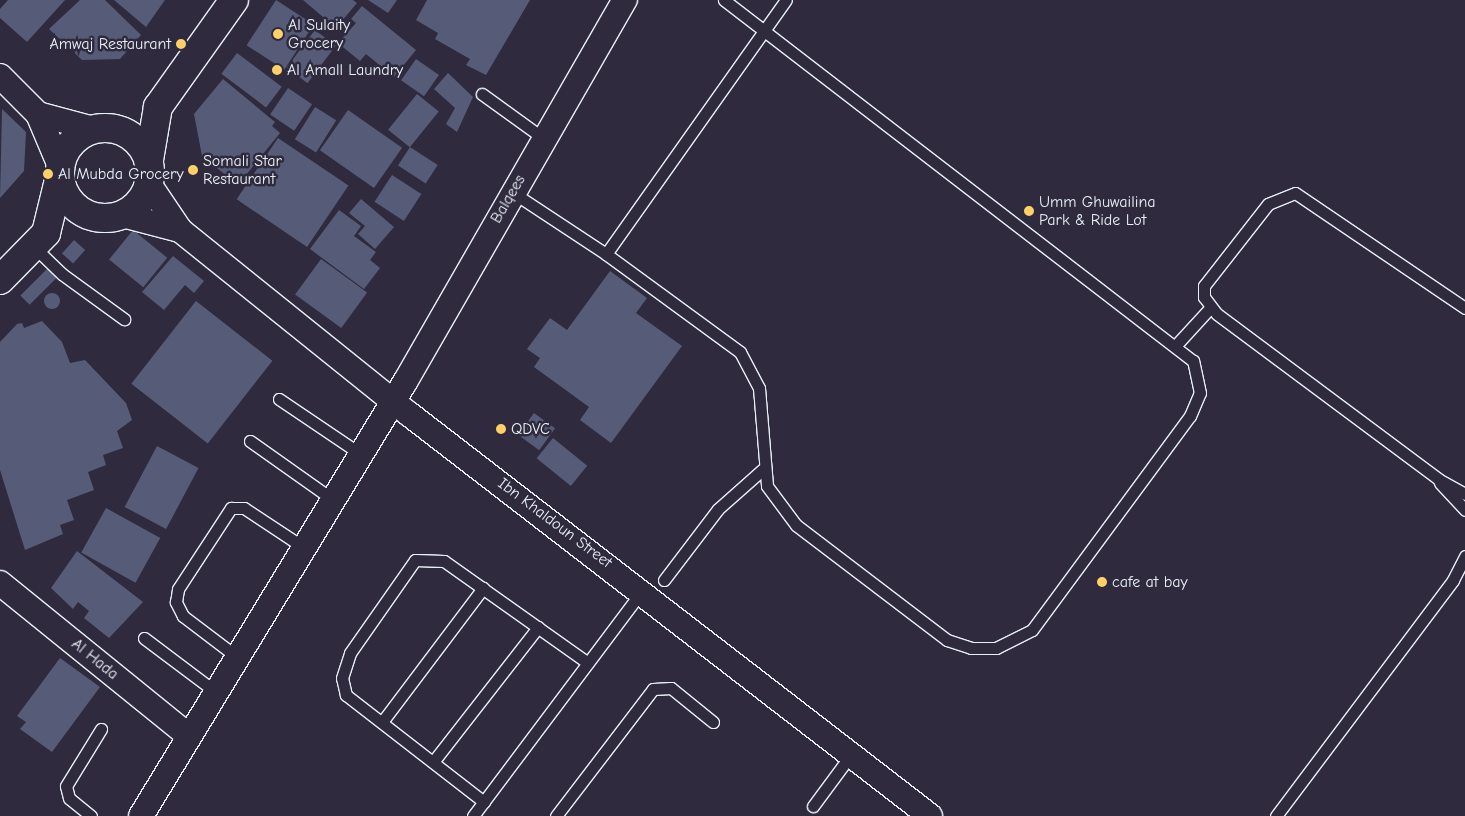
<!DOCTYPE html>
<style>
body{margin:0}
#map{position:relative;width:1465px;height:816px;overflow:hidden;background:#2f2a3d;font-family:"Comic Neue",sans-serif}
div>[style]{position:absolute}
.building>*{inset:0;background:#565c78;transform-origin:0 0}
.round{border-radius:50%}
.roads{filter:drop-shadow(1px 0 #e8f1f8) drop-shadow(-1px 0 #e8f1f8) drop-shadow(0 1px #e8f1f8) drop-shadow(0 -1px #e8f1f8)}
.service>*{height:11px;margin:-5.5px;padding:0 5.5px;transform-origin:5.5px;border-radius:5.5px;background:#2f2a3d}
.minor>*{height:24px;margin:-12px;padding:0 12px;transform-origin:12px;border-radius:12px;background:#2f2a3d}
.tertiary>*{height:28px;margin:-14px;padding:0 14px;transform-origin:14px;border-radius:14px;background:#2f2a3d}
.tertiary>.ring{margin:-14px;padding:0;box-sizing:content-box;background:none;border:28px solid #2f2a3d;border-radius:50%}
.dots>*{width:14px;height:14px;translate:-50% -50%;box-sizing:border-box;border:2px solid #2f2a3d;border-radius:50%}
span{translate:-50% -50%;white-space:nowrap;text-align:center;line-height:1.15;-webkit-text-stroke:5px #2f2a3d;paint-order:stroke}
.poi-label{font-size:16px;color:#e8f1f8}
.left{translate:0 -50%;text-align:left}
.right{translate:-100% -50%;text-align:right}
.street-label{font-size:16px;color:#e8f1f8}
</style>
<div id="map">
<div class="building">
<i style="clip-path:polygon(8px 0,65px 0,27px 42px,0 18px,0 9px)"></i>
<i style="clip-path:polygon(80px 0,105px 0,141px 35px,120px 59px,82px 60px,49px 29px)"></i>
<i style="clip-path:polygon(114px 0,165px 0,146px 27px)"></i>
<i style="left:276px;top:0;width:45px;height:54px;rotate:33deg"></i>
<i style="clip-path:polygon(303px 0,353px 0,357px 3px,336px 28px)"></i>
<i style="clip-path:polygon(368px 0,397px 0,388px 13px)"></i>
<i style="clip-path:polygon(427px 0,530px 0,486px 75px,466px 65px,470px 59px,435px 39px,438px 33px,416px 20px)"></i>
<i style="clip-path:polygon(362px 6px,416px 50px,394px 77px,366px 54px,360px 61px,338px 43px,356px 23px,351px 19px)"></i>
<i style="left:315px;top:30px;width:26px;height:47px;rotate:37deg"></i>
<i style="left:237px;top:53px;width:56px;height:26px;rotate:37deg"></i>
<i style="left:416px;top:59px;width:28px;height:26px;rotate:35deg"></i>
<i style="clip-path:polygon(448px 73px,473px 97px,457px 132px,446px 124px,455px 108px,434px 89px)"></i>
<i style="clip-path:polygon(223px 79px,275px 122px,272px 126px,280px 133px,238px 185px,202px 156px,194px 114px)"></i>
<i style="left:288px;top:88px;width:29px;height:32px;rotate:34deg"></i>
<i style="left:417px;top:94px;width:28px;height:46px;rotate:39deg"></i>
<i style="left:315px;top:107px;width:25px;height:38px;rotate:32deg"></i>
<i style="clip-path:polygon(2px 109px,26px 132px,24px 171px,0 198px)"></i>
<i style="left:348px;top:110px;width:66px;height:49px;rotate:35deg"></i>
<i style="left:278px;top:138px;width:85px;height:74px;rotate:34deg"></i>
<i style="left:410px;top:147px;width:33px;height:22px;rotate:33deg"></i>
<i style="left:392px;top:175px;width:35px;height:32px;rotate:33deg"></i>
<i style="clip-path:polygon(361px 199px,394px 227px,375px 249px,358px 234px,365px 226px,349px 213px)"></i>
<i style="clip-path:polygon(339px 210px,361px 226px,354px 236px,376px 252px,370px 260px,380px 268px,364px 289px,310px 249px)"></i>
<i style="left:133px;top:230px;width:44px;height:38px;rotate:39deg"></i>
<i style="left:74px;top:240px;width:15px;height:18px;rotate:42deg"></i>
<i style="clip-path:polygon(173px 256px,204px 281px,194px 293px,185px 285px,164px 310px,142px 292px)"></i>
<i style="left:321px;top:259px;width:57px;height:44px;rotate:36deg"></i>
<i style="left:48px;top:268px;width:13px;height:39px;rotate:45deg"></i>
<i style="clip-path:polygon(610px 271px,647px 298px,636px 313px,682px 346px,611px 443px,580px 420px,589px 407px,534px 367px,540px 358px,527px 349px,550px 318px,567px 330px)"></i>
<i class="round" style="left:44px;top:293px;width:16px;height:16px"></i>
<i style="left:196px;top:301px;width:97px;height:105px;rotate:38deg"></i>
<i style="clip-path:polygon(42px 321px,62px 342px,70px 363px,85px 360px,126px 403px,132px 420px,117px 431px,123px 448px,103px 455px,106px 465px,88px 472px,94px 490px,67px 500px,74px 520px,60px 525px,63px 534px,25px 550px,0 470px,0 342px,17px 324px,22px 323px,24px 328px)"></i>
<i style="left:534px;top:413px;width:26px;height:27px;rotate:36deg"></i>
<i style="left:553px;top:438px;width:44px;height:26px;rotate:39deg"></i>
<i style="left:157px;top:446px;width:47px;height:69px;rotate:28deg"></i>
<i style="left:106px;top:508px;width:62px;height:51px;rotate:29deg"></i>
<i style="clip-path:polygon(77px 551px,143px 602px,109px 638px,84px 618px,89px 611px,78px 602px,73px 609px,51px 588px)"></i>
<i style="clip-path:polygon(60px 658px,100px 687px,52px 752px,20px 729px,26px 722px,17px 716px)"></i>
</div>
<div class="roads">
<div class="service">
<i style="left:482px;top:94px;width:75px;rotate:35.8deg"></i>
<i style="left:512px;top:192px;width:113px;rotate:33.4deg"></i>
<i style="left:606px;top:254px;width:166px;rotate:36.2deg"></i>
<i style="left:740px;top:352px;width:41px;rotate:62.2deg"></i>
<i style="left:759px;top:388px;width:98px;rotate:85.3deg"></i>
<i style="left:767px;top:486px;width:49px;rotate:53.4deg"></i>
<i style="left:796px;top:525px;width:190px;rotate:37.3deg"></i>
<i style="left:947px;top:640px;width:25px;rotate:18deg"></i>
<i style="left:971px;top:648px;width:25px"></i>
<i style="left:996px;top:648px;width:40px;rotate:-26.6deg"></i>
<i style="left:1032px;top:630px;width:266px;rotate:-53.6deg"></i>
<i style="left:1190px;top:416px;width:25px;rotate:-67deg"></i>
<i style="left:1200px;top:393px;width:33px;rotate:-102deg"></i>
<i style="left:1193px;top:361px;width:592px;rotate:-142.41deg"></i>
<i style="left:33px;top:246px;width:40px;rotate:44deg"></i>
<i style="left:62px;top:274px;width:77px;rotate:36deg"></i>
<i style="left:606px;top:254px;width:311px;rotate:-54.7deg"></i>
<i style="left:1465px;top:308px;width:205px;rotate:-145.9deg"></i>
<i style="left:1295px;top:193px;width:29px;rotate:158deg"></i>
<i style="left:1268px;top:204px;width:104px;rotate:128deg"></i>
<i style="left:1204px;top:286px;width:11px;rotate:90deg"></i>
<i style="left:1204px;top:297px;width:21px;rotate:53deg"></i>
<i style="left:1217px;top:314px;width:276px;rotate:36.7deg"></i>
<i style="left:1438px;top:479px;width:31px;rotate:29deg"></i>
<i style="left:1177px;top:344px;width:49px;rotate:-47.5deg"></i>
<i style="left:279px;top:399px;width:97px;rotate:34deg"></i>
<i style="left:250px;top:441px;width:100px;rotate:35.3deg"></i>
<i style="left:1440px;top:483px;width:37px;rotate:47deg"></i>
<i style="left:664px;top:580px;width:89px;rotate:-52.7deg"></i>
<i style="left:718px;top:509px;width:59px;rotate:-41.6deg"></i>
<i style="left:144px;top:638px;width:90px;rotate:36.9deg"></i>
<i style="left:237px;top:657px;width:68px;rotate:-142.8deg"></i>
<i style="left:183px;top:616px;width:16px;rotate:-117deg"></i>
<i style="left:176px;top:602px;width:13px;rotate:-81deg"></i>
<i style="left:178px;top:589px;width:97px;rotate:-56.8deg"></i>
<i style="left:231px;top:508px;width:13px"></i>
<i style="left:244px;top:508px;width:71px;rotate:33.5deg"></i>
<i style="left:382px;top:722px;width:168px;rotate:-53deg"></i>
<i style="left:433px;top:762px;width:171px;rotate:-52.1deg"></i>
<i style="left:484px;top:802px;width:175px;rotate:-142.2deg"></i>
<i style="left:346px;top:695px;width:17px;rotate:-103deg"></i>
<i style="left:342px;top:678px;width:26px;rotate:-72deg"></i>
<i style="left:350px;top:653px;width:113px;rotate:-55deg"></i>
<i style="left:415px;top:560px;width:29px;rotate:2deg"></i>
<i style="left:444px;top:561px;width:176px;rotate:35.3deg"></i>
<i style="left:813px;top:806px;width:62px;rotate:-53.5deg"></i>
<i style="left:91px;top:816px;width:28px;rotate:-141deg"></i>
<i style="left:69px;top:798px;width:12px;rotate:-104deg"></i>
<i style="left:66px;top:786px;width:67px;rotate:-58.4deg"></i>
<i style="left:473px;top:816px;width:281px;rotate:-53.1deg"></i>
<i style="left:556px;top:816px;width:160px;rotate:-52.6deg"></i>
<i style="left:653px;top:689px;width:18px;rotate:-3deg"></i>
<i style="left:671px;top:688px;width:54px;rotate:39deg"></i>
<i style="left:1276px;top:816px;width:295px;rotate:-53.1deg"></i>
<i style="left:1453px;top:580px;width:27px;rotate:-63deg"></i>
</div>
<div class="minor">
<i style="left:0;top:76px;width:54px;rotate:45deg"></i>
<i style="left:38px;top:114px;width:56px;rotate:67.1deg"></i>
<i style="left:38px;top:114px;width:58px;rotate:15deg"></i>
<i style="left:149px;top:184px;width:55px;rotate:56deg"></i>
<i style="left:180px;top:230px;width:294px;rotate:38.8deg"></i>
<i style="left:409px;top:414px;width:658px;rotate:37.65deg"></i>
<i style="left:122px;top:215px;width:60px;rotate:14.5deg"></i>
<i style="left:0;top:583px;width:243px;rotate:39deg"></i>
<i style="left:141px;top:816px;width:508px;rotate:-58.69deg"></i>
<i style="left:405px;top:382px;width:441px;rotate:-60.1deg"></i>
</div>
<div class="tertiary">
<i class="ring" style="left:60px;top:128px;width:62px;height:62px"></i>
<i style="left:149px;top:160px;width:54px;rotate:-80.4deg"></i>
<i style="left:158px;top:107px;width:131px;rotate:-54.6deg"></i>
<i style="left:0;top:280px;width:66px;rotate:-45.6deg"></i>
<i style="left:46px;top:233px;width:59px;rotate:-76.2deg"></i>
</div>
</div>
<div class="dots">
<i style="left:278px;top:34px;background:#ffd166"></i>
<i style="left:181px;top:44px;background:#ffd166"></i>
<i style="left:277px;top:70px;background:#ffd166"></i>
<i style="left:193px;top:170px;background:#ffd166"></i>
<i style="left:48px;top:174px;background:#ffd166"></i>
<i style="left:1029px;top:211px;background:#ffd166"></i>
<i style="left:501px;top:429px;background:#ffd166"></i>
<i style="left:1102px;top:582px;background:#ffd166"></i>
</div>
<div class="poi-label">
<span class="left" style="left:288px;top:34px">Al Sulaity<br>Grocery</span>
<span class="right" style="left:171px;top:44px">Amwaj Restaurant</span>
<span class="left" style="left:287px;top:70px">Al Amall Laundry</span>
<span class="left" style="left:203px;top:170px">Somali Star<br>Restaurant</span>
<span class="left" style="left:58px;top:174px">Al Mubda Grocery</span>
<span class="left" style="left:1039px;top:211px">Umm Ghuwailina<br>Park &amp; Ride Lot</span>
<span class="left" style="left:511px;top:429px">QDVC</span>
<span class="left" style="left:1112px;top:582px">cafe at bay</span>
</div>
<div class="street-label">
<span style="left:508px;top:199px;rotate:-60deg">Balqees</span>
<span style="left:555px;top:523px;rotate:37deg">Ibn Khaldoun Street</span>
<span style="left:95px;top:659px;rotate:39deg">Al Hada</span>
</div>
</div>
